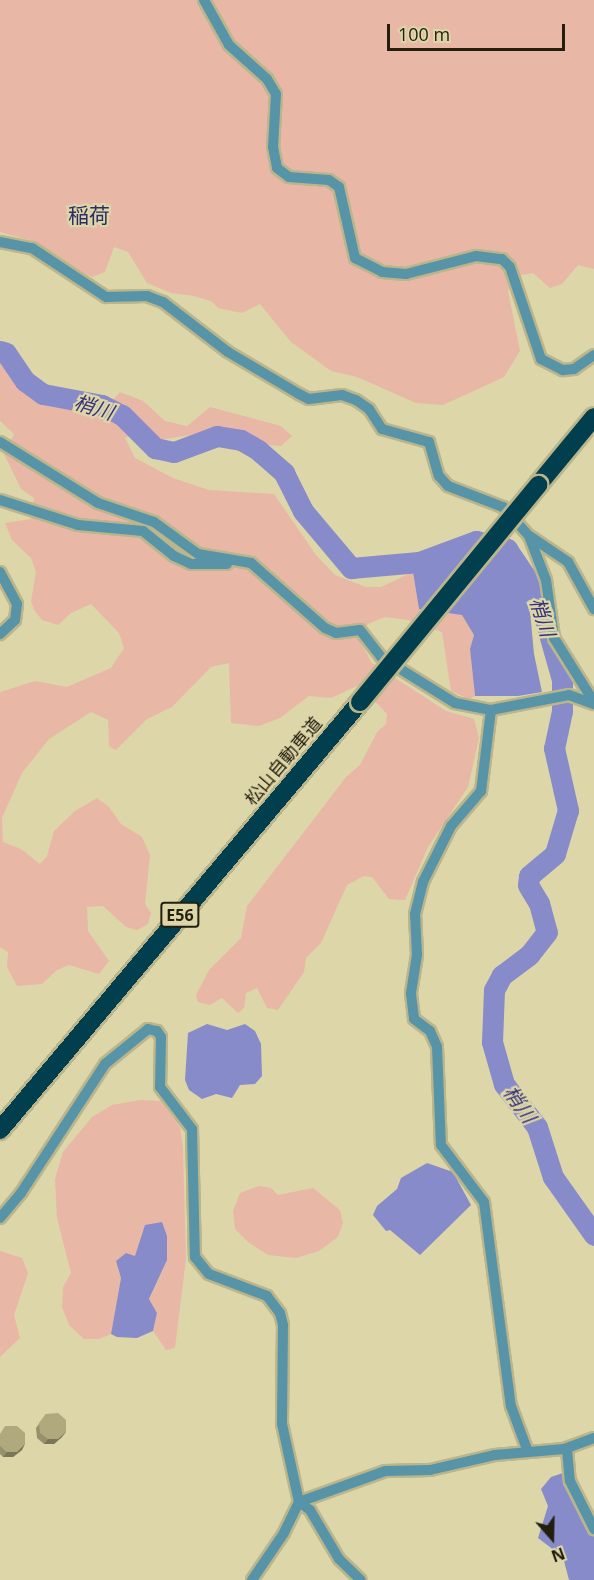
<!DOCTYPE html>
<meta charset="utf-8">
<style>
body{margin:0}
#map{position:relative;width:594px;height:1580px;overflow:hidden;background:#ddd6a8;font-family:"Open Sans","Noto Sans JP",sans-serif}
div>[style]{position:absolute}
.green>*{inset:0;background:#e9b7a5}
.water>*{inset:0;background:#878bca}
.river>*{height:21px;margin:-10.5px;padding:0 10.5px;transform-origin:10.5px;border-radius:10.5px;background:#878bca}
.roads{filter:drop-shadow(2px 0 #bbb58c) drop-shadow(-2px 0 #bbb58c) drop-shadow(0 2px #bbb58c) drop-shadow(0 -2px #bbb58c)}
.minor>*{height:10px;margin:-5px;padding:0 5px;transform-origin:5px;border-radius:5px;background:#5794a7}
.motorway>*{height:18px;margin:-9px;padding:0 9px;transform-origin:9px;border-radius:9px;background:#013f4e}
.bridges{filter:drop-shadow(2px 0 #bbb58c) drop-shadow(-2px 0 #bbb58c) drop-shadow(0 2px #bbb58c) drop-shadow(0 -2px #bbb58c)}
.motorway-bridge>*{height:18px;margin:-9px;padding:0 9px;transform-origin:9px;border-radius:9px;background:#013f4e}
.wall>*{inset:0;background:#96916c}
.shaded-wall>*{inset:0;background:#7a7658}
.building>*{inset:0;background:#afa97d}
span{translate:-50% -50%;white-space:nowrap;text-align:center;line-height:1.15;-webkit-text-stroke:4.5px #ddd6a8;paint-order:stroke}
.shield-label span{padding:2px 4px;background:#ddd6a8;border:2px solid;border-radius:4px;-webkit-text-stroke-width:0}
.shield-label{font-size:16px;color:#221f0e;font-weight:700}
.street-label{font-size:18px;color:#221f0e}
.water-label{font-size:20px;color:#34307b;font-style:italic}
.quarter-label{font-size:21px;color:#2d2c66}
.north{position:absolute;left:522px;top:1508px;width:60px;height:60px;-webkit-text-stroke:4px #ddd6a8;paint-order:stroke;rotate:160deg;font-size:16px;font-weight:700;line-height:24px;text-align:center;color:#221f0e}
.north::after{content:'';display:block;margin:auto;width:21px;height:27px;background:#221f0e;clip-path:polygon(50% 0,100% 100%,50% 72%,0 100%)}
.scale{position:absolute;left:387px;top:24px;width:178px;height:27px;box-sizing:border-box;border:3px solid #221f0e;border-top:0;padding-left:8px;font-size:18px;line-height:21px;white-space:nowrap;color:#221f0e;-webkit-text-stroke:4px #ddd6a8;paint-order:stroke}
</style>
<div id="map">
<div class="green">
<i style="clip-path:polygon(0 0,594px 0,594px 269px,578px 265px,562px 284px,550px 288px,533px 273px,515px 276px,508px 291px,520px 351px,504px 377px,443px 405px,416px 403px,357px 377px,331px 371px,291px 342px,260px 304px,242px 313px,218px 308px,211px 301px,194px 296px,171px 293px,147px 283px,128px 252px,114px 247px,105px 272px,92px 277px,81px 272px,36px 242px,0 232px)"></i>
<i style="clip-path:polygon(0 351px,31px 379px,93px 410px,106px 408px,120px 392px,143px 401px,165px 421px,187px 426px,210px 407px,281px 426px,292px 436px,281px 446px,267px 445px,227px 429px,160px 440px,138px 430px,125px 438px,135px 458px,173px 478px,209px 490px,274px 494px,316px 555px,335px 575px,366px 587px,381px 587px,413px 572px,419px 609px,463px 615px,474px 635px,470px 649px,475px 696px,469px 699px,451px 691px,442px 632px,408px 620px,385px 617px,368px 624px,360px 641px,372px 663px,446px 711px,474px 719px,479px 738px,468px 787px,428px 847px,405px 900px,389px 899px,372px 877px,364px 876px,347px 885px,321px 943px,306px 958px,304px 972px,278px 1010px,267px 1008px,257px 988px,246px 993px,244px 1008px,238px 1013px,222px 998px,210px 1005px,198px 1002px,196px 995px,209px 970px,241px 938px,247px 906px,346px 777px,360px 765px,377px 732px,386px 724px,387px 714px,359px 685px,331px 698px,309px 696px,280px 718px,259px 726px,231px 723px,229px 663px,211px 667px,172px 707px,147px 719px,116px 750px,109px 746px,108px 720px,91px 712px,49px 739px,22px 773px,2px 818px,3px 842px,21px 849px,40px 864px,47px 856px,54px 831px,75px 811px,97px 798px,109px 807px,121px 824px,142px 837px,150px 855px,145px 904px,151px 913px,148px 924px,137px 930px,126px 927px,103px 906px,87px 907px,88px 931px,109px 961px,99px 974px,69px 965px,57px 970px,42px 984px,17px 986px,7px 967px,8px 952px,0 947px,0 692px,35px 681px,67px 687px,111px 668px,124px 648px,119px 633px,91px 604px,71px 613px,58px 625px,42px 620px,34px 610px,31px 601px,36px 572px,31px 558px,12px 540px,5px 523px,31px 519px,34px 498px,21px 489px,4px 454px,14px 434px,0 421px)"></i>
<i style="clip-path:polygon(140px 1100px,161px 1101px,180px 1127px,183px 1147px,186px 1259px,175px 1348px,166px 1350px,153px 1331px,157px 1313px,149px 1300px,167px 1260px,135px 1256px,116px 1261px,121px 1278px,111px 1334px,99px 1339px,84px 1339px,69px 1325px,62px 1307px,63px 1287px,71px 1273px,57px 1218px,55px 1179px,63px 1152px,92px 1117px,112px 1105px)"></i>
<i style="clip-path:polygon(259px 1186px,271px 1188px,278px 1195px,313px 1188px,340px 1210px,343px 1223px,338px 1237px,319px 1251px,296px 1258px,268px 1255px,248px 1242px,235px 1229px,233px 1211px,240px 1193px)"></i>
<i style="clip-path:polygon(0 1251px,22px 1258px,28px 1273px,14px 1315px,20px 1338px,0 1357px)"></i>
</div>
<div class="water">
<i style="clip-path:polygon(471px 552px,498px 554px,521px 582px,529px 600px,534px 654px,542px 692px,518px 696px,475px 696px,470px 649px,474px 635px,462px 615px,419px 609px,413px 572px)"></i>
<i style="clip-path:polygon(207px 1024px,227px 1030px,245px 1024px,255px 1031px,261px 1044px,262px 1076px,255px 1084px,240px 1085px,232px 1098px,216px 1094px,202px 1099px,189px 1090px,185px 1080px,188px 1033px)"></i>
<i style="clip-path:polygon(427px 1163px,453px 1172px,471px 1205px,420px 1255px,390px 1230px,386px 1231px,373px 1215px,377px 1206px,397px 1189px,401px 1178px)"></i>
<i style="clip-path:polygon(162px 1222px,167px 1236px,167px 1260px,149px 1299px,157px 1313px,153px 1331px,137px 1338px,117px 1337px,111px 1334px,121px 1278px,116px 1261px,126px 1253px,135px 1256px,145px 1225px)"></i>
<i style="clip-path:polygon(563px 1473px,594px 1535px,594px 1580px,569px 1580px,563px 1557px,538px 1538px,548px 1506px,541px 1489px,551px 1477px)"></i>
</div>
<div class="river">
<i style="left:0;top:351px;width:6px;rotate:18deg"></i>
<i style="left:6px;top:353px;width:34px;rotate:56deg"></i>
<i style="left:25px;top:381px;width:22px;rotate:36deg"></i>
<i style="left:43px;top:394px;width:60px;rotate:10.6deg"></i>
<i style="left:102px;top:405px;width:22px;rotate:27deg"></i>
<i style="left:122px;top:415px;width:47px;rotate:45deg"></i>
<i style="left:155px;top:448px;width:19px;rotate:12deg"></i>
<i style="left:174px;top:452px;width:46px;rotate:-20.4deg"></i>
<i style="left:217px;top:436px;width:24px;rotate:9deg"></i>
<i style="left:241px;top:440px;width:20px;rotate:30deg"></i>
<i style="left:258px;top:450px;width:35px;rotate:41deg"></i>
<i style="left:284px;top:473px;width:42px;rotate:63.4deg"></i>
<i style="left:303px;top:511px;width:75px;rotate:49.9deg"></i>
<i style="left:351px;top:568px;width:68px;rotate:-5deg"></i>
<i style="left:419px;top:562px;width:61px;rotate:-20.2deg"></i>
<i style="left:476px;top:541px;width:32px;rotate:14deg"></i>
<i style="left:507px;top:549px;width:55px;rotate:56deg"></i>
<i style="left:538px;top:595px;width:88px;rotate:74.2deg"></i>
<i style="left:562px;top:680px;width:31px;rotate:90deg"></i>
<i style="left:562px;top:711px;width:38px;rotate:102deg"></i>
<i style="left:554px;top:748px;width:64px;rotate:77.3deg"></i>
<i style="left:568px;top:810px;width:46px;rotate:106.5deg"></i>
<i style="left:555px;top:854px;width:34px;rotate:140deg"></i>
<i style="left:529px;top:876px;width:9px;rotate:96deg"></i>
<i style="left:528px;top:885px;width:21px;rotate:59deg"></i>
<i style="left:539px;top:903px;width:30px;rotate:75deg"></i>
<i style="left:547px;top:932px;width:29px;rotate:128deg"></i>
<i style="left:529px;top:955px;width:34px;rotate:143deg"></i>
<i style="left:502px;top:975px;width:17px;rotate:118deg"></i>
<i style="left:494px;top:990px;width:52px;rotate:92.2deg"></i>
<i style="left:492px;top:1042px;width:44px;rotate:74.1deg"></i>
<i style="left:504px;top:1084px;width:54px;rotate:52.5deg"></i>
<i style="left:537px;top:1127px;width:52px;rotate:72.3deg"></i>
<i style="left:553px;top:1177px;width:71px;rotate:54.7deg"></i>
</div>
<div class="roads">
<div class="minor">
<i style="left:204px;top:0;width:51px;rotate:60.9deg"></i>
<i style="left:229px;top:45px;width:51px;rotate:41.8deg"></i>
<i style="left:267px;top:79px;width:17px;rotate:59deg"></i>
<i style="left:276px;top:94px;width:53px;rotate:93.2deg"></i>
<i style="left:273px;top:147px;width:21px;rotate:79deg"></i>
<i style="left:277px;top:168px;width:15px;rotate:37deg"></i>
<i style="left:289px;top:177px;width:40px;rotate:4.3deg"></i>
<i style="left:329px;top:180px;width:12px;rotate:35deg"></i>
<i style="left:339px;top:187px;width:73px;rotate:77.3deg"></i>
<i style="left:355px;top:258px;width:30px;rotate:27deg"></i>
<i style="left:382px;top:272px;width:24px;rotate:5deg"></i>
<i style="left:406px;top:274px;width:72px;rotate:-14.4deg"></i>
<i style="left:476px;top:256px;width:26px;rotate:7deg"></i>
<i style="left:502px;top:259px;width:11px;rotate:45deg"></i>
<i style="left:510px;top:267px;width:97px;rotate:71.4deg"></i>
<i style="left:541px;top:359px;width:25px;rotate:27deg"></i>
<i style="left:563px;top:370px;width:11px;rotate:-5deg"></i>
<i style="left:574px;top:369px;width:24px;rotate:-35deg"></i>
<i style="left:0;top:242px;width:33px;rotate:11deg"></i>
<i style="left:32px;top:248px;width:89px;rotate:33.5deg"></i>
<i style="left:106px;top:297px;width:41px;rotate:-1.4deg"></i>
<i style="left:147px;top:296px;width:17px;rotate:21deg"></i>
<i style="left:163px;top:302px;width:82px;rotate:37.6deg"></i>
<i style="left:228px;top:352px;width:82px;rotate:30.6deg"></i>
<i style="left:299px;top:394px;width:11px;rotate:27deg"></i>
<i style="left:309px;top:399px;width:33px;rotate:-7deg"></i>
<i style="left:342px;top:395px;width:15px;rotate:20deg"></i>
<i style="left:356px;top:400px;width:16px;rotate:35deg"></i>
<i style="left:369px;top:409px;width:24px;rotate:57deg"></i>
<i style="left:382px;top:429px;width:49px;rotate:15.5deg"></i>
<i style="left:429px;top:442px;width:35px;rotate:74deg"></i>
<i style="left:439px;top:476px;width:13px;rotate:48deg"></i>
<i style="left:448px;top:486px;width:59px;rotate:20.9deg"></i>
<i style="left:503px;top:507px;width:39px;rotate:48deg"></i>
<i style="left:529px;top:536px;width:47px;rotate:68.9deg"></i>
<i style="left:546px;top:580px;width:59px;rotate:82.1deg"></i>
<i style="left:554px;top:638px;width:75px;rotate:58deg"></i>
<i style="left:0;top:442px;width:115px;rotate:31.9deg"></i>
<i style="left:98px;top:503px;width:59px;rotate:18.7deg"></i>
<i style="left:154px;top:522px;width:54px;rotate:36deg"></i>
<i style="left:198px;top:554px;width:54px;rotate:9.6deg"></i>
<i style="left:251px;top:563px;width:98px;rotate:41.3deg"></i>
<i style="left:325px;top:628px;width:12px;rotate:24deg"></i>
<i style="left:336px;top:633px;width:24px;rotate:-7deg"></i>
<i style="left:360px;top:630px;width:34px;rotate:52deg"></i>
<i style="left:381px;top:657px;width:87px;rotate:31.9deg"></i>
<i style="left:455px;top:703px;width:37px;rotate:11deg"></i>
<i style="left:491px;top:710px;width:79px;rotate:-10.9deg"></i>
<i style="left:569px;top:695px;width:27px;rotate:20deg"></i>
<i style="left:0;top:500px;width:82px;rotate:17.8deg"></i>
<i style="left:78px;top:525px;width:65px;rotate:5.3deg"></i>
<i style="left:143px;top:531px;width:40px;rotate:39deg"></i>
<i style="left:174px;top:556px;width:19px;rotate:25deg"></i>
<i style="left:191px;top:564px;width:36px"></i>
<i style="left:531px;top:537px;width:45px;rotate:34deg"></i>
<i style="left:568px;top:562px;width:54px;rotate:61deg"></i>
<i style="left:0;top:572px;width:36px;rotate:62deg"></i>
<i style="left:17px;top:604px;width:16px;rotate:97deg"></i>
<i style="left:15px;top:620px;width:21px;rotate:137deg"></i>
<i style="left:491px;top:710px;width:82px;rotate:97deg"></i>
<i style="left:481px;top:791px;width:46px;rotate:130.6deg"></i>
<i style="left:451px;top:826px;width:63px;rotate:116.6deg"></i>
<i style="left:423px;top:882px;width:33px;rotate:104deg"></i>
<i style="left:415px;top:914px;width:41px;rotate:87.2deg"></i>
<i style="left:417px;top:955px;width:39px;rotate:99deg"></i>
<i style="left:411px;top:994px;width:25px;rotate:83deg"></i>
<i style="left:414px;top:1019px;width:20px;rotate:37deg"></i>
<i style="left:430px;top:1031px;width:17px;rotate:66deg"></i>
<i style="left:437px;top:1047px;width:98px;rotate:87.7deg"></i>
<i style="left:441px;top:1145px;width:71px;rotate:53deg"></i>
<i style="left:484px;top:1202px;width:206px;rotate:82.5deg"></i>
<i style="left:511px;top:1406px;width:49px;rotate:69.7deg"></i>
<i style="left:0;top:1218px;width:33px;rotate:-50deg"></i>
<i style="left:21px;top:1193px;width:154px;rotate:-56.9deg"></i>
<i style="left:105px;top:1064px;width:55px;rotate:-39.1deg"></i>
<i style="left:148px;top:1029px;width:9px;rotate:13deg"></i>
<i style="left:157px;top:1031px;width:7px;rotate:56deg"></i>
<i style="left:161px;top:1037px;width:50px;rotate:91.1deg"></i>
<i style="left:160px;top:1087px;width:53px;rotate:52.7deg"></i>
<i style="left:192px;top:1129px;width:128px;rotate:88.7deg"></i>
<i style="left:195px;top:1257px;width:22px;rotate:51deg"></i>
<i style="left:209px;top:1274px;width:62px;rotate:20.8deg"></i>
<i style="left:267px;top:1296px;width:21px;rotate:53deg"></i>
<i style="left:280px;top:1313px;width:12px;rotate:76deg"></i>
<i style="left:283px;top:1325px;width:99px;rotate:90.6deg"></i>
<i style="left:282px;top:1424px;width:80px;rotate:77.7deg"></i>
<i style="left:299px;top:1502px;width:34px;rotate:116deg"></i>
<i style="left:284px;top:1533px;width:57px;rotate:124.2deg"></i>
<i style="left:567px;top:1449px;width:32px;rotate:85deg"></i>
<i style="left:570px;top:1481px;width:54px;rotate:63.4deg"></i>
<i style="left:299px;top:1502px;width:91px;rotate:-19.8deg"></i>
<i style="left:385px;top:1471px;width:45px;rotate:-1.3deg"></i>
<i style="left:430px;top:1470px;width:67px;rotate:-13deg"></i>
<i style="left:495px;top:1455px;width:69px;rotate:-5deg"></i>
<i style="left:564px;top:1449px;width:32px;rotate:-20deg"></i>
<i style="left:299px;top:1502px;width:14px;rotate:36deg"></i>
<i style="left:310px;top:1510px;width:57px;rotate:59.4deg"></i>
<i style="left:339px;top:1559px;width:30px;rotate:44deg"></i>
</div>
<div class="motorway">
<i style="left:538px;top:485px;width:88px;rotate:-50.5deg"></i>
<i style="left:0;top:1130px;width:559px;rotate:-49.93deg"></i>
</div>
</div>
<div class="bridges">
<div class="motorway-bridge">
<i style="left:360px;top:702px;width:281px;rotate:-50.6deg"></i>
</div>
</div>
<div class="wall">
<i style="clip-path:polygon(46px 1414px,62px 1437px,54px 1444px,44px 1444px,37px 1438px,36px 1428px)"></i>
<i style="clip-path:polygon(0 1434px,22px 1450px,13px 1457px,3px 1457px,0 1454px)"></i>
</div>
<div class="shaded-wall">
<i style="clip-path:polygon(66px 1432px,62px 1437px,54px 1444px,44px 1444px,48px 1439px)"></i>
<i style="clip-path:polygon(25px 1444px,22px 1450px,13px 1457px,3px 1457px,7px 1452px)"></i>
</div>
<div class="building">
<i style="clip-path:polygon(58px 1413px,66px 1420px,66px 1432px,58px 1439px,48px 1439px,40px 1433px,39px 1423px,46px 1414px)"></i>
<i style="clip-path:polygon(5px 1426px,17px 1426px,25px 1433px,25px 1444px,17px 1452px,7px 1452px,0 1446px,0 1434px)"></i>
</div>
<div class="shield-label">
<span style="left:180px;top:915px">E56</span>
</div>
<div class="street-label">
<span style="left:283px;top:761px;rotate:-50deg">松山自動車道</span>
</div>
<div class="water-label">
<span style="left:94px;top:407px;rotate:17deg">梢川</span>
<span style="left:543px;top:617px;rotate:72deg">梢川</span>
<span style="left:520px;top:1104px;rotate:55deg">梢川</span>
</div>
<div class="quarter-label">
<span style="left:89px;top:215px">稲荷</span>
</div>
<div class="north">N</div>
<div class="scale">100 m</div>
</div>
